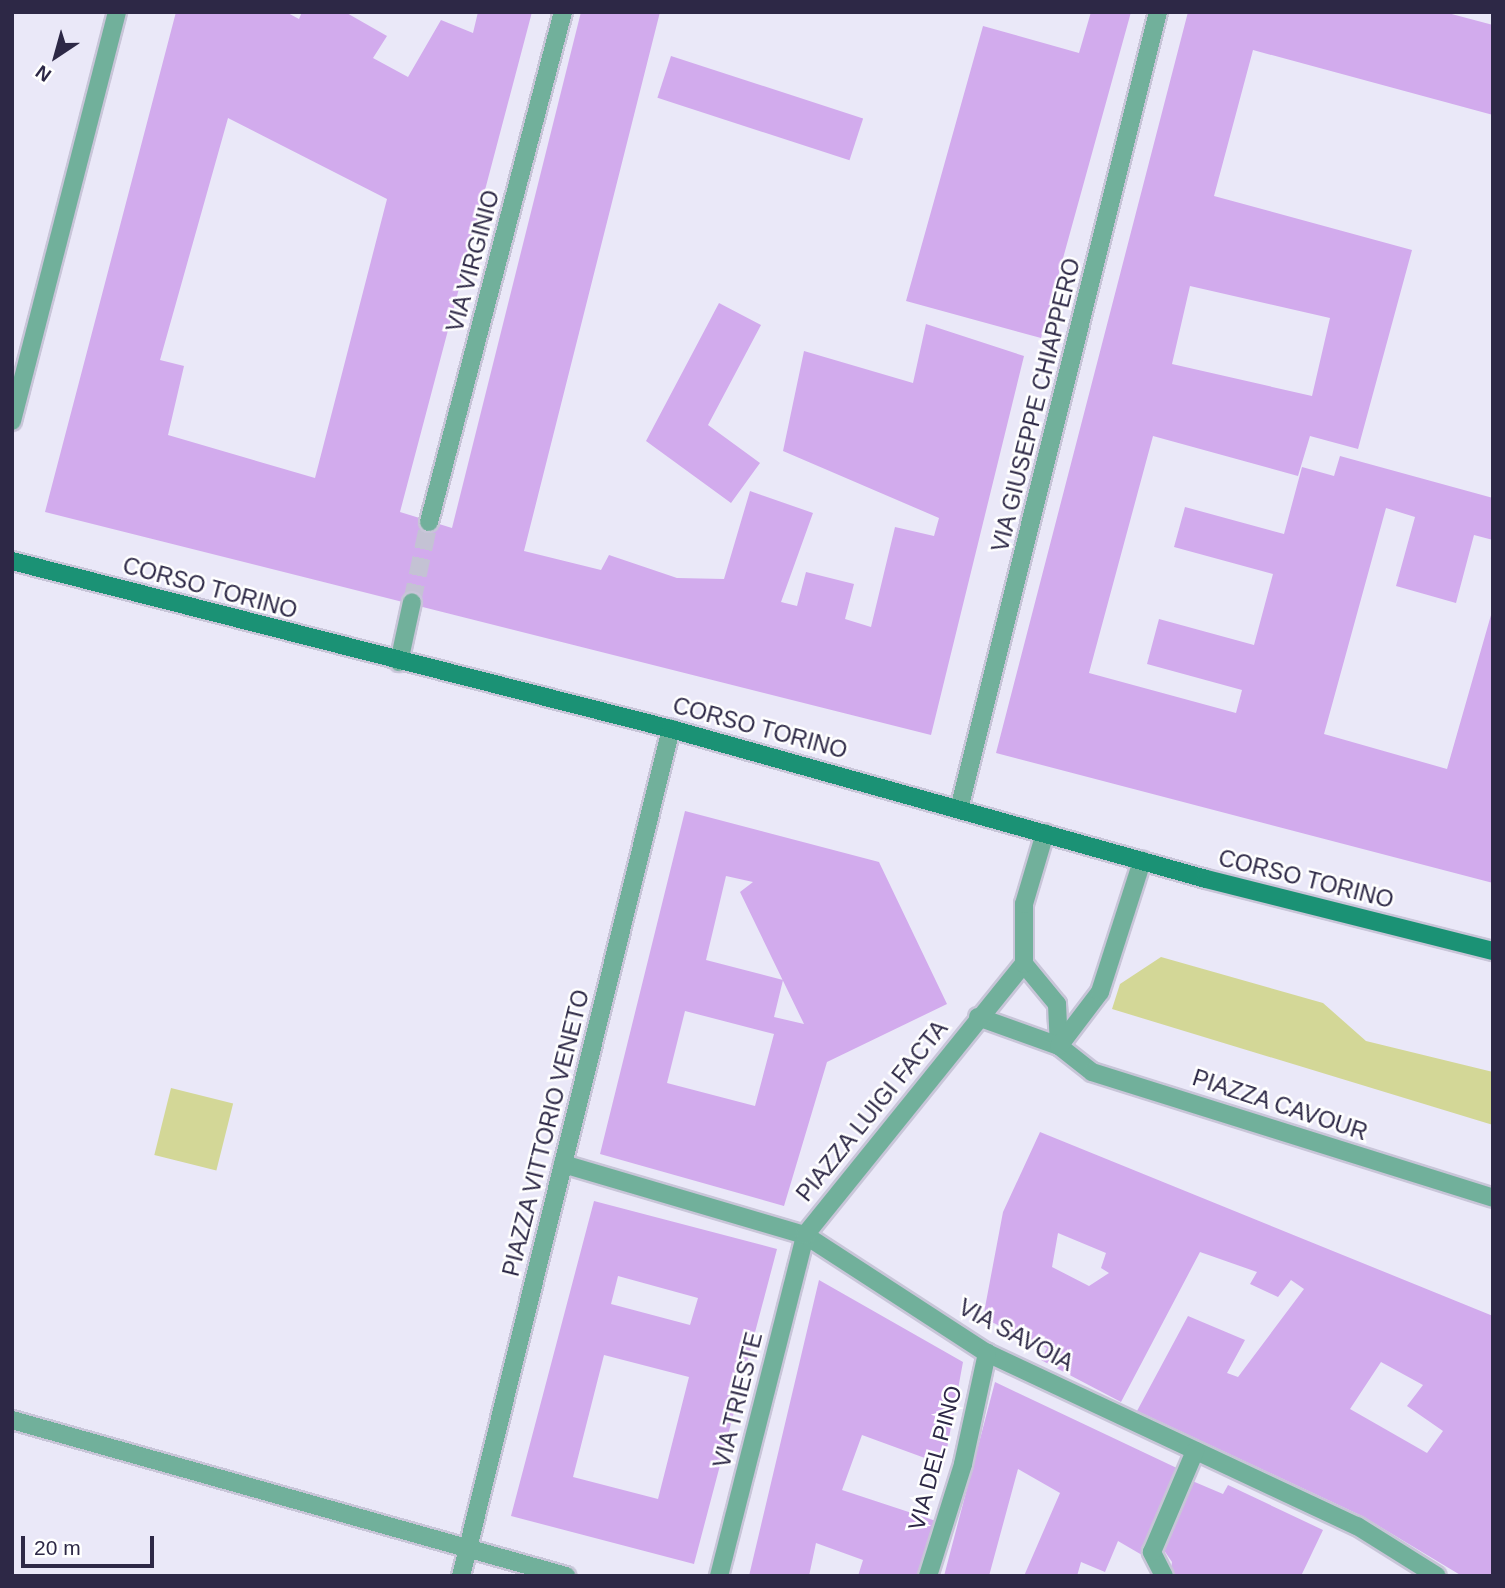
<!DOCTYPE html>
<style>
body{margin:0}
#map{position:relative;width:1505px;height:1588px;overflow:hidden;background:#eae8f8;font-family:Helvetica,sans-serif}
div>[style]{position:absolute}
.green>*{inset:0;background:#d3d797;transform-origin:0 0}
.building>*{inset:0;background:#d2abed;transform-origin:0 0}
.street-tunnel>*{height:18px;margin-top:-9px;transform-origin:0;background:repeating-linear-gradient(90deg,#c4c2d4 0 18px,transparent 0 27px)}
.roads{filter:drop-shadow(2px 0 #c8c5d8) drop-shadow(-2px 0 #c8c5d8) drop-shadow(0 2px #c8c5d8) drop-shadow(0 -2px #c8c5d8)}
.street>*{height:18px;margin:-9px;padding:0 9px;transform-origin:9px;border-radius:9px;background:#71b09b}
.secondary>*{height:18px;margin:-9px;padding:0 9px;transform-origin:9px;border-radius:9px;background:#1b9275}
span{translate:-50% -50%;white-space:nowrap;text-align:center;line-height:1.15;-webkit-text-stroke:5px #fff;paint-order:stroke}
.street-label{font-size:23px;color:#2d2846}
.frame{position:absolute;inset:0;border:14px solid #2d2846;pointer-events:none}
.north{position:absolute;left:21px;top:21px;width:70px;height:70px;-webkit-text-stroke:5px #fff;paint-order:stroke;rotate:216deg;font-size:19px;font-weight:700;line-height:28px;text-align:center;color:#2d2846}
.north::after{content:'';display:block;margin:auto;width:24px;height:32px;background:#2d2846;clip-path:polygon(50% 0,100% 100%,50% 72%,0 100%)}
.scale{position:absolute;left:21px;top:1536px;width:133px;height:32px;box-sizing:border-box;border:4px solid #2d2846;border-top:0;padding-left:9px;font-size:21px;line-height:24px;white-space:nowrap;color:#2d2846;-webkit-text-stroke:5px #fff;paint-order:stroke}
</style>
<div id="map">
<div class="green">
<i style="clip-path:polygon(1161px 957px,1323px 1003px,1366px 1041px,1493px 1072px,1493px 1125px,1112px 1009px,1120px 984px)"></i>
<i style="left:171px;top:1088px;width:64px;height:69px;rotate:14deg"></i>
</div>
<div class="building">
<i style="clip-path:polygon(evenodd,176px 12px,286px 12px,299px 19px,302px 12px,345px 12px,387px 36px,373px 58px,408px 77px,441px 20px,473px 33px,478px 12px,532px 12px,400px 512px,452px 528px,581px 12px,660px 12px,524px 551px,601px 570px,609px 555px,677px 578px,724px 579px,750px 491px,813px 513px,781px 602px,797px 606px,806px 572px,854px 584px,845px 619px,871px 627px,895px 527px,934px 536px,939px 518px,783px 451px,804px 351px,913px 383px,926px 324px,1024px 356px,931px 735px,45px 512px,176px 12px,228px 118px,387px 199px,315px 478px,168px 435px,184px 366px,160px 360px,228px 118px)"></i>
<i style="clip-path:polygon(1091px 12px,1131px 12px,1041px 338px,906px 301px,983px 26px,1079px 53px)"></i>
<i style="clip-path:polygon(evenodd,1188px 12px,1444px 12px,1493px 25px,1493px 115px,1253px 50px,1214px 196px,1412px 250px,1358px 449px,1310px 436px,1298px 476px,1153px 436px,1089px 673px,1236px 713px,1242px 690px,1147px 664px,1159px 619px,1254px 645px,1273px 574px,1174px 547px,1185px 507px,1284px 534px,1302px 467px,1334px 476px,1340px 456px,1493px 498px,1493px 540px,1474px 535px,1456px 603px,1396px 586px,1415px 517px,1386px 508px,1324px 734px,1447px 769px,1493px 608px,1493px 883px,996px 753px,1188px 12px,1190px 286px,1330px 318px,1312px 396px,1172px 364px,1190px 286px)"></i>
<i style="left:671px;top:56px;width:202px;height:44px;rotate:18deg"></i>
<i style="clip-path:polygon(719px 303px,761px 325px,708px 425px,760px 463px,731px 503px,646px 441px)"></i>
<i style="clip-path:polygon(evenodd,685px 811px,879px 862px,947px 1004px,827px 1062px,784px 1206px,600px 1154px,685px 811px,726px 876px,753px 882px,740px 892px,804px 1024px,774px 1017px,783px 980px,706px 960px,726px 876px,685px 811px,685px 1011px,774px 1034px,755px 1106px,667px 1083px,685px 1011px)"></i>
<i style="clip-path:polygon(evenodd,1040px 1132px,1493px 1316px,1493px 1576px,1462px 1576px,1362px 1516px,1137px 1411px,1188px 1316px,1245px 1340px,1227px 1373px,1238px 1377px,1304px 1289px,1291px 1280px,1278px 1297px,1250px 1284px,1257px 1272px,1200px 1252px,1121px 1402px,1041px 1360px,1047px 1348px,983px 1318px,1003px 1212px,1040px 1132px,1058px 1233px,1106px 1253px,1101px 1268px,1109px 1273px,1089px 1286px,1052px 1267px,1058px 1233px,1040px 1132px,1381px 1362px,1423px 1385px,1407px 1406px,1443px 1431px,1427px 1453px,1350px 1409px,1381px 1362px)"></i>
<i style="clip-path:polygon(evenodd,594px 1201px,777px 1249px,694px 1564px,511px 1516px,594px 1201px,618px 1276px,698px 1298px,690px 1325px,611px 1304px,618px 1276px,594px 1201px,604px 1355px,689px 1377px,658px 1499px,573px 1477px,604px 1355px)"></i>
<i style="clip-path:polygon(819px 1280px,963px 1362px,944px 1465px,862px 1435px,842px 1490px,936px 1521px,917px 1576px,858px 1576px,863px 1560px,816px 1543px,809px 1576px,749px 1576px)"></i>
<i style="clip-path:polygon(995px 1382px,1181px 1470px,1142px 1555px,1118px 1541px,1105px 1572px,1081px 1562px,1077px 1576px,1024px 1576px,1060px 1493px,1018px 1469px,989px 1576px,944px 1576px)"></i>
<i style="clip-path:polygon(1190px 1480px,1223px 1494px,1228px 1485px,1323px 1530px,1301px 1576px,1170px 1576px,1172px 1562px,1161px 1546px)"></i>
</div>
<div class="street-tunnel">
<i style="left:412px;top:602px;width:82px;rotate:-78deg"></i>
</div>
<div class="roads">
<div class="street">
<i style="left:12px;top:421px;width:422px;rotate:-75.6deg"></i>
<i style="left:429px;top:522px;width:527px;rotate:-75.28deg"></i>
<i style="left:399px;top:662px;width:61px;rotate:-77.8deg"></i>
<i style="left:959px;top:809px;width:821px;rotate:-75.98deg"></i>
<i style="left:1024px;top:964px;width:52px;rotate:50.5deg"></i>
<i style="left:1057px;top:1004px;width:42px;rotate:87.3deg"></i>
<i style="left:978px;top:1017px;width:86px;rotate:19.7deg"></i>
<i style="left:1059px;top:1046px;width:42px;rotate:38.2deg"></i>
<i style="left:1092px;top:1072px;width:420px;rotate:17.4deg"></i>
<i style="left:1059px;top:1046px;width:68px;rotate:-52.8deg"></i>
<i style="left:1100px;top:992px;width:138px;rotate:-72.2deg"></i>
<i style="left:563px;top:1164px;width:252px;rotate:16.4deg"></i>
<i style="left:805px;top:1235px;width:217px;rotate:33deg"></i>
<i style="left:987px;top:1353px;width:408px;rotate:25.1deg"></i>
<i style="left:1357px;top:1526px;width:94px;rotate:32deg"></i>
<i style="left:12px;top:1420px;width:576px;rotate:15.73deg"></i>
<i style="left:461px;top:1576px;width:873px;rotate:-76.08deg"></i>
<i style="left:719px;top:1576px;width:352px;rotate:-75.8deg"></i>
<i style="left:805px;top:1235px;width:348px;rotate:-51.1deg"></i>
<i style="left:1024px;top:964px;width:60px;rotate:-90deg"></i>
<i style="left:1024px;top:904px;width:74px;rotate:-73.5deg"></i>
<i style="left:928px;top:1576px;width:117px;rotate:-72.6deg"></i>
<i style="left:963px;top:1464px;width:114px;rotate:-77.8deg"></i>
<i style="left:1164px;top:1576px;width:27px;rotate:-117deg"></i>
<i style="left:1152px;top:1552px;width:110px;rotate:-66.9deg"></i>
</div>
<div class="secondary">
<i style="left:12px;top:561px;width:680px;rotate:14.3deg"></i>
<i style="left:671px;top:729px;width:556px;rotate:15.66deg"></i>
<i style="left:1206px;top:879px;width:296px;rotate:14.1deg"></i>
</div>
</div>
<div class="street-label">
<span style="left:473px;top:261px;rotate:-75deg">VIA VIRGINIO</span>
<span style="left:1036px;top:405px;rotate:-76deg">VIA GIUSEPPE CHIAPPERO</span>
<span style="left:210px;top:588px;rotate:15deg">CORSO TORINO</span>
<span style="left:760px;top:728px;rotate:15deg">CORSO TORINO</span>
<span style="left:1306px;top:879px;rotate:14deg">CORSO TORINO</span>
<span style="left:1280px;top:1105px;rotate:18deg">PIAZZA CAVOUR</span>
<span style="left:872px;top:1111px;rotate:-51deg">PIAZZA LUIGI FACTA</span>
<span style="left:546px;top:1133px;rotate:-76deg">PIAZZA VITTORIO VENETO</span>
<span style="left:1016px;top:1335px;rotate:28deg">VIA SAVOIA</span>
<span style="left:738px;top:1400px;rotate:-76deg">VIA TRIESTE</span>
<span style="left:935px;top:1458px;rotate:-75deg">VIA DEL PINO</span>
</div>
<div class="frame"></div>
<div class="north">N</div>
<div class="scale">20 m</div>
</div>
